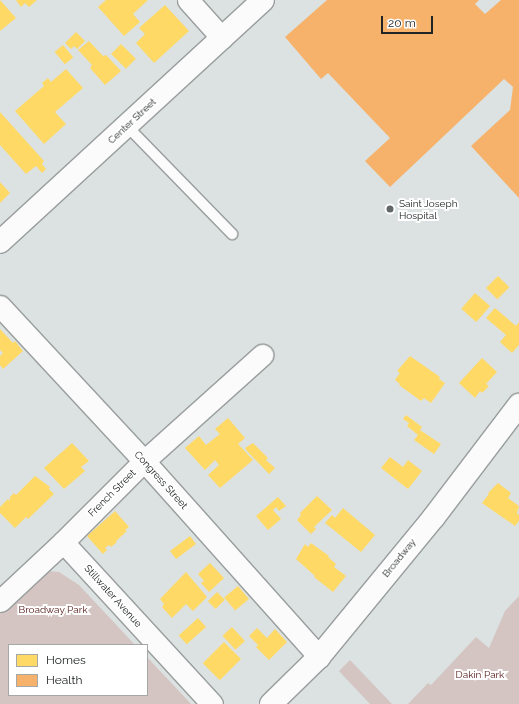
<!DOCTYPE html>
<style>
body{margin:0}
#map{position:relative;width:519px;height:704px;overflow:hidden;background:#dbe2e1;font-family:Raleway,sans-serif}
div>[style]{position:absolute}
.green>*{inset:0;background:#d4c5c3}
.homes>*{inset:0;background:#ffd966;transform-origin:0 0}
.health>*{inset:0;background:#f6b26b}
.roads{filter:drop-shadow(1px 0 #999e9d) drop-shadow(-1px 0 #999e9d) drop-shadow(0 1px #999e9d) drop-shadow(0 -1px #999e9d)}
.lane>*{height:10px;margin:-5px;padding:0 5px;transform-origin:5px;border-radius:5px;background:#fafbfa}
.street>*{height:21px;margin:-10.5px;padding:0 10.5px;transform-origin:10.5px;border-radius:10.5px;background:#fafbfa}
.secondary>*{height:22px;margin:-11px;padding:0 11px;transform-origin:11px;border-radius:11px;background:#fafbfa}
.primary>*{height:22px;margin:-11px;padding:0 11px;transform-origin:11px;border-radius:11px;background:#fafbfa}
.dots>*{width:11px;height:11px;translate:-50% -50%;box-sizing:border-box;border:2px solid #fff;border-radius:50%}
span{translate:-50% -50%;white-space:nowrap;text-align:center;line-height:1.15;-webkit-text-stroke:4px #fff;paint-order:stroke}
.street-label{font-size:10px;color:#202424}
.poi-label{font-size:10px;color:#202424}
.left{translate:0 -50%;text-align:left}
.park-label{font-size:10px;color:#511915}
.legend{position:absolute;left:8px;top:644px;width:140px;height:52px;box-sizing:border-box;background:#fff;border:1px solid #a6a7a7;margin:0;padding:5px 7px;list-style:none;font-size:12px;color:#202424}
.legend li{display:flex;align-items:center;gap:8px;height:20px}
.legend b{width:20px;border:1px solid #a6a7a7}
.scale{position:absolute;left:381px;top:16px;width:52px;height:18px;box-sizing:border-box;border:2px solid #202424;border-top:0;padding-left:5px;font-size:12px;line-height:14px;white-space:nowrap;color:#202424;-webkit-text-stroke:3px #fff;paint-order:stroke}
</style>
<div id="map">
<div class="green">
<i style="clip-path:polygon(47px 571px,59px 572px,79px 585px,135px 645px,9px 645px,9px 695px,147px 695px,147px 657px,191px 704px,0 704px,0 610px)"></i>
<i style="clip-path:polygon(519px 596px,519px 704px,408px 704px,428px 683px,431px 685px,476px 637px,489px 648px,505px 611px)"></i>
<i style="clip-path:polygon(350px 660px,392px 704px,370px 704px,339px 671px)"></i>
</div>
<div class="homes">
<i style="clip-path:polygon(0 0,16px 18px,0 31px)"></i>
<i style="clip-path:polygon(16px 0,37px 0,29px 7px,25px 3px,21px 7px)"></i>
<i style="clip-path:polygon(106px 0,148px 0,133px 14px,140px 22px,124px 36px,98px 7px)"></i>
<i style="clip-path:polygon(165px 5px,189px 31px,154px 63px,136px 43px,145px 34px,139px 28px)"></i>
<i style="clip-path:polygon(76px 32px,85px 41px,77px 49px,74px 46px,71px 49px,65px 43px)"></i>
<i style="clip-path:polygon(89px 41px,103px 56px,106px 55px,121px 71px,105px 85px,90px 68px,92px 65px,78px 50px)"></i>
<i style="left:121px;top:44px;width:21px;height:14px;rotate:45deg"></i>
<i style="left:63px;top:45px;width:16px;height:11px;rotate:50deg"></i>
<i style="clip-path:polygon(66px 69px,83px 88px,55px 112px,66px 124px,44px 144px,15px 111px,44px 86px,42px 83px,48px 78px,51px 82px)"></i>
<i style="clip-path:polygon(0 112px,44px 161px,42px 164px,46px 169px,42px 173px,36px 166px,26px 174px,0 145px)"></i>
<i style="clip-path:polygon(0 182px,10px 193px,0 203px)"></i>
<i style="left:498px;top:276px;width:16px;height:17px;rotate:45deg"></i>
<i style="left:475px;top:293px;width:20px;height:21px;rotate:41deg"></i>
<i style="clip-path:polygon(495px 308px,516px 326px,519px 322px,519px 345px,512px 353px,500px 342px,506px 335px,486px 318px)"></i>
<i style="clip-path:polygon(0 329px,13px 343px,15px 341px,23px 351px,3px 369px,0 365px,0 356px,3px 353px,0 350px)"></i>
<i style="clip-path:polygon(410px 356px,440px 377px,439px 379px,445px 383px,431px 403px,424px 398px,421px 401px,399px 385px,400px 384px,395px 380px,400px 373px,397px 371px)"></i>
<i style="clip-path:polygon(482px 358px,497px 372px,486px 384px,489px 386px,482px 393px,480px 391px,475px 398px,459px 383px)"></i>
<i style="clip-path:polygon(406px 415px,422px 427px,420px 430px,441px 444px,434px 454px,414px 440px,418px 435px,407px 426px,409px 423px,403px 419px)"></i>
<i style="clip-path:polygon(228px 418px,245px 438px,238px 444px,253px 460px,220px 488px,208px 475px,219px 465px,215px 460px,205px 470px,185px 448px,199px 436px,206px 445px,220px 434px,215px 429px)"></i>
<i style="clip-path:polygon(72px 443px,89px 461px,81px 467px,85px 471px,64px 489px,44px 468px)"></i>
<i style="clip-path:polygon(253px 443px,268px 458px,266px 460px,275px 468px,269px 474px,247px 451px,245px 448px)"></i>
<i style="clip-path:polygon(390px 457px,403px 467px,408px 460px,422px 471px,408px 489px,381px 468px)"></i>
<i style="clip-path:polygon(35px 476px,50px 487px,49px 489px,54px 494px,28px 519px,26px 517px,15px 528px,0 513px,0 507px,8px 499px,10px 501px,10px 497px,14px 493px,16px 495px)"></i>
<i style="clip-path:polygon(498px 483px,511px 493px,508px 498px,519px 506px,517px 513px,519px 515px,519px 521px,515px 526px,482px 503px,489px 494px,488px 493px)"></i>
<i style="clip-path:polygon(317px 496px,332px 510px,314px 527px,316px 529px,311px 534px,297px 520px,301px 515px,300px 513px)"></i>
<i style="clip-path:polygon(278px 497px,286px 506px,279px 511px,276px 507px,273px 510px,281px 519px,268px 530px,256px 516px)"></i>
<i style="clip-path:polygon(343px 508px,375px 535px,361px 552px,325px 523px,332px 515px,335px 518px)"></i>
<i style="clip-path:polygon(115px 511px,129px 527px,125px 530px,127px 531px,116px 541px,117px 542px,111px 547px,109px 545px,105px 548px,107px 550px,103px 554px,87px 536px)"></i>
<i style="left:190px;top:536px;width:10px;height:25px;rotate:53deg"></i>
<i style="clip-path:polygon(311px 543px,329px 556px,328px 557px,336px 564px,334px 567px,346px 576px,333px 592px,314px 577px,315px 576px,296px 559px,305px 544px,308px 547px)"></i>
<i style="clip-path:polygon(210px 563px,224px 578px,209px 592px,201px 583px,204px 581px,198px 574px)"></i>
<i style="clip-path:polygon(186px 572px,207px 597px,193px 611px,186px 604px,172px 618px,162px 607px,164px 604px,160px 599px)"></i>
<i style="left:238px;top:586px;width:17px;height:18px;rotate:50deg"></i>
<i style="left:217px;top:592px;width:11px;height:13px;rotate:45deg"></i>
<i style="left:198px;top:618px;width:12px;height:26px;rotate:48deg"></i>
<i style="left:232px;top:627px;width:19px;height:13px;rotate:47deg"></i>
<i style="clip-path:polygon(257px 628px,267px 638px,275px 629px,287px 642px,269px 660px,256px 647px,258px 645px,249px 636px)"></i>
<i style="left:224px;top:642px;width:24px;height:30px;rotate:45deg"></i>
</div>
<div class="health">
<i style="clip-path:polygon(327px 0,479px 0,475px 4px,485px 14px,501px 0,519px 0,519px 198px,471px 146px,510px 110px,513px 87px,504px 79px,390px 187px,365px 161px,390px 138px,328px 73px,321px 79px,285px 37px)"></i>
</div>
<div class="roads">
<div class="lane">
<i style="left:127px;top:126px;width:151px;rotate:45.8deg"></i>
</div>
<div class="street">
<i style="left:188px;top:0;width:51px;rotate:48.2deg"></i>
<i style="left:0;top:306px;width:212px;rotate:47.1deg"></i>
<i style="left:144px;top:461px;width:263px;rotate:48.2deg"></i>
<i style="left:63px;top:542px;width:220px;rotate:47.4deg"></i>
<i style="left:0;top:601px;width:86px;rotate:-43.1deg"></i>
<i style="left:63px;top:542px;width:115px;rotate:-45deg"></i>
<i style="left:144px;top:461px;width:159px;rotate:-41.9deg"></i>
</div>
<div class="secondary">
<i style="left:0;top:242px;width:357px;rotate:-42.6deg"></i>
</div>
<div class="primary">
<i style="left:271px;top:704px;width:67px;rotate:-44.4deg"></i>
<i style="left:319px;top:657px;width:181px;rotate:-50.6deg"></i>
<i style="left:434px;top:517px;width:141px;rotate:-52.8deg"></i>
</div>
</div>
<div class="dots">
<i style="left:390px;top:209px;background:#616666"></i>
</div>
<div class="street-label">
<span style="left:132px;top:121px;rotate:-43deg">Center Street</span>
<span style="left:161px;top:480px;rotate:48deg">Congress Street</span>
<span style="left:112px;top:493px;rotate:-45deg">French Street</span>
<span style="left:399px;top:558px;rotate:-51deg">Broadway</span>
<span style="left:113px;top:596px;rotate:48deg">Stillwater Avenue</span>
</div>
<div class="poi-label">
<span class="left" style="left:399px;top:209px">Saint Joseph<br>Hospital</span>
</div>
<div class="park-label">
<span style="left:53px;top:610px">Broadway Park</span>
<span style="left:480px;top:675px">Dakin Park</span>
</div>
<ul class="legend">
<li><b style="height:11px;background:#ffd966"></b>Homes</li>
<li><b style="height:11px;background:#f6b26b"></b>Health</li>
</ul>
<div class="scale">20 m</div>
</div>
